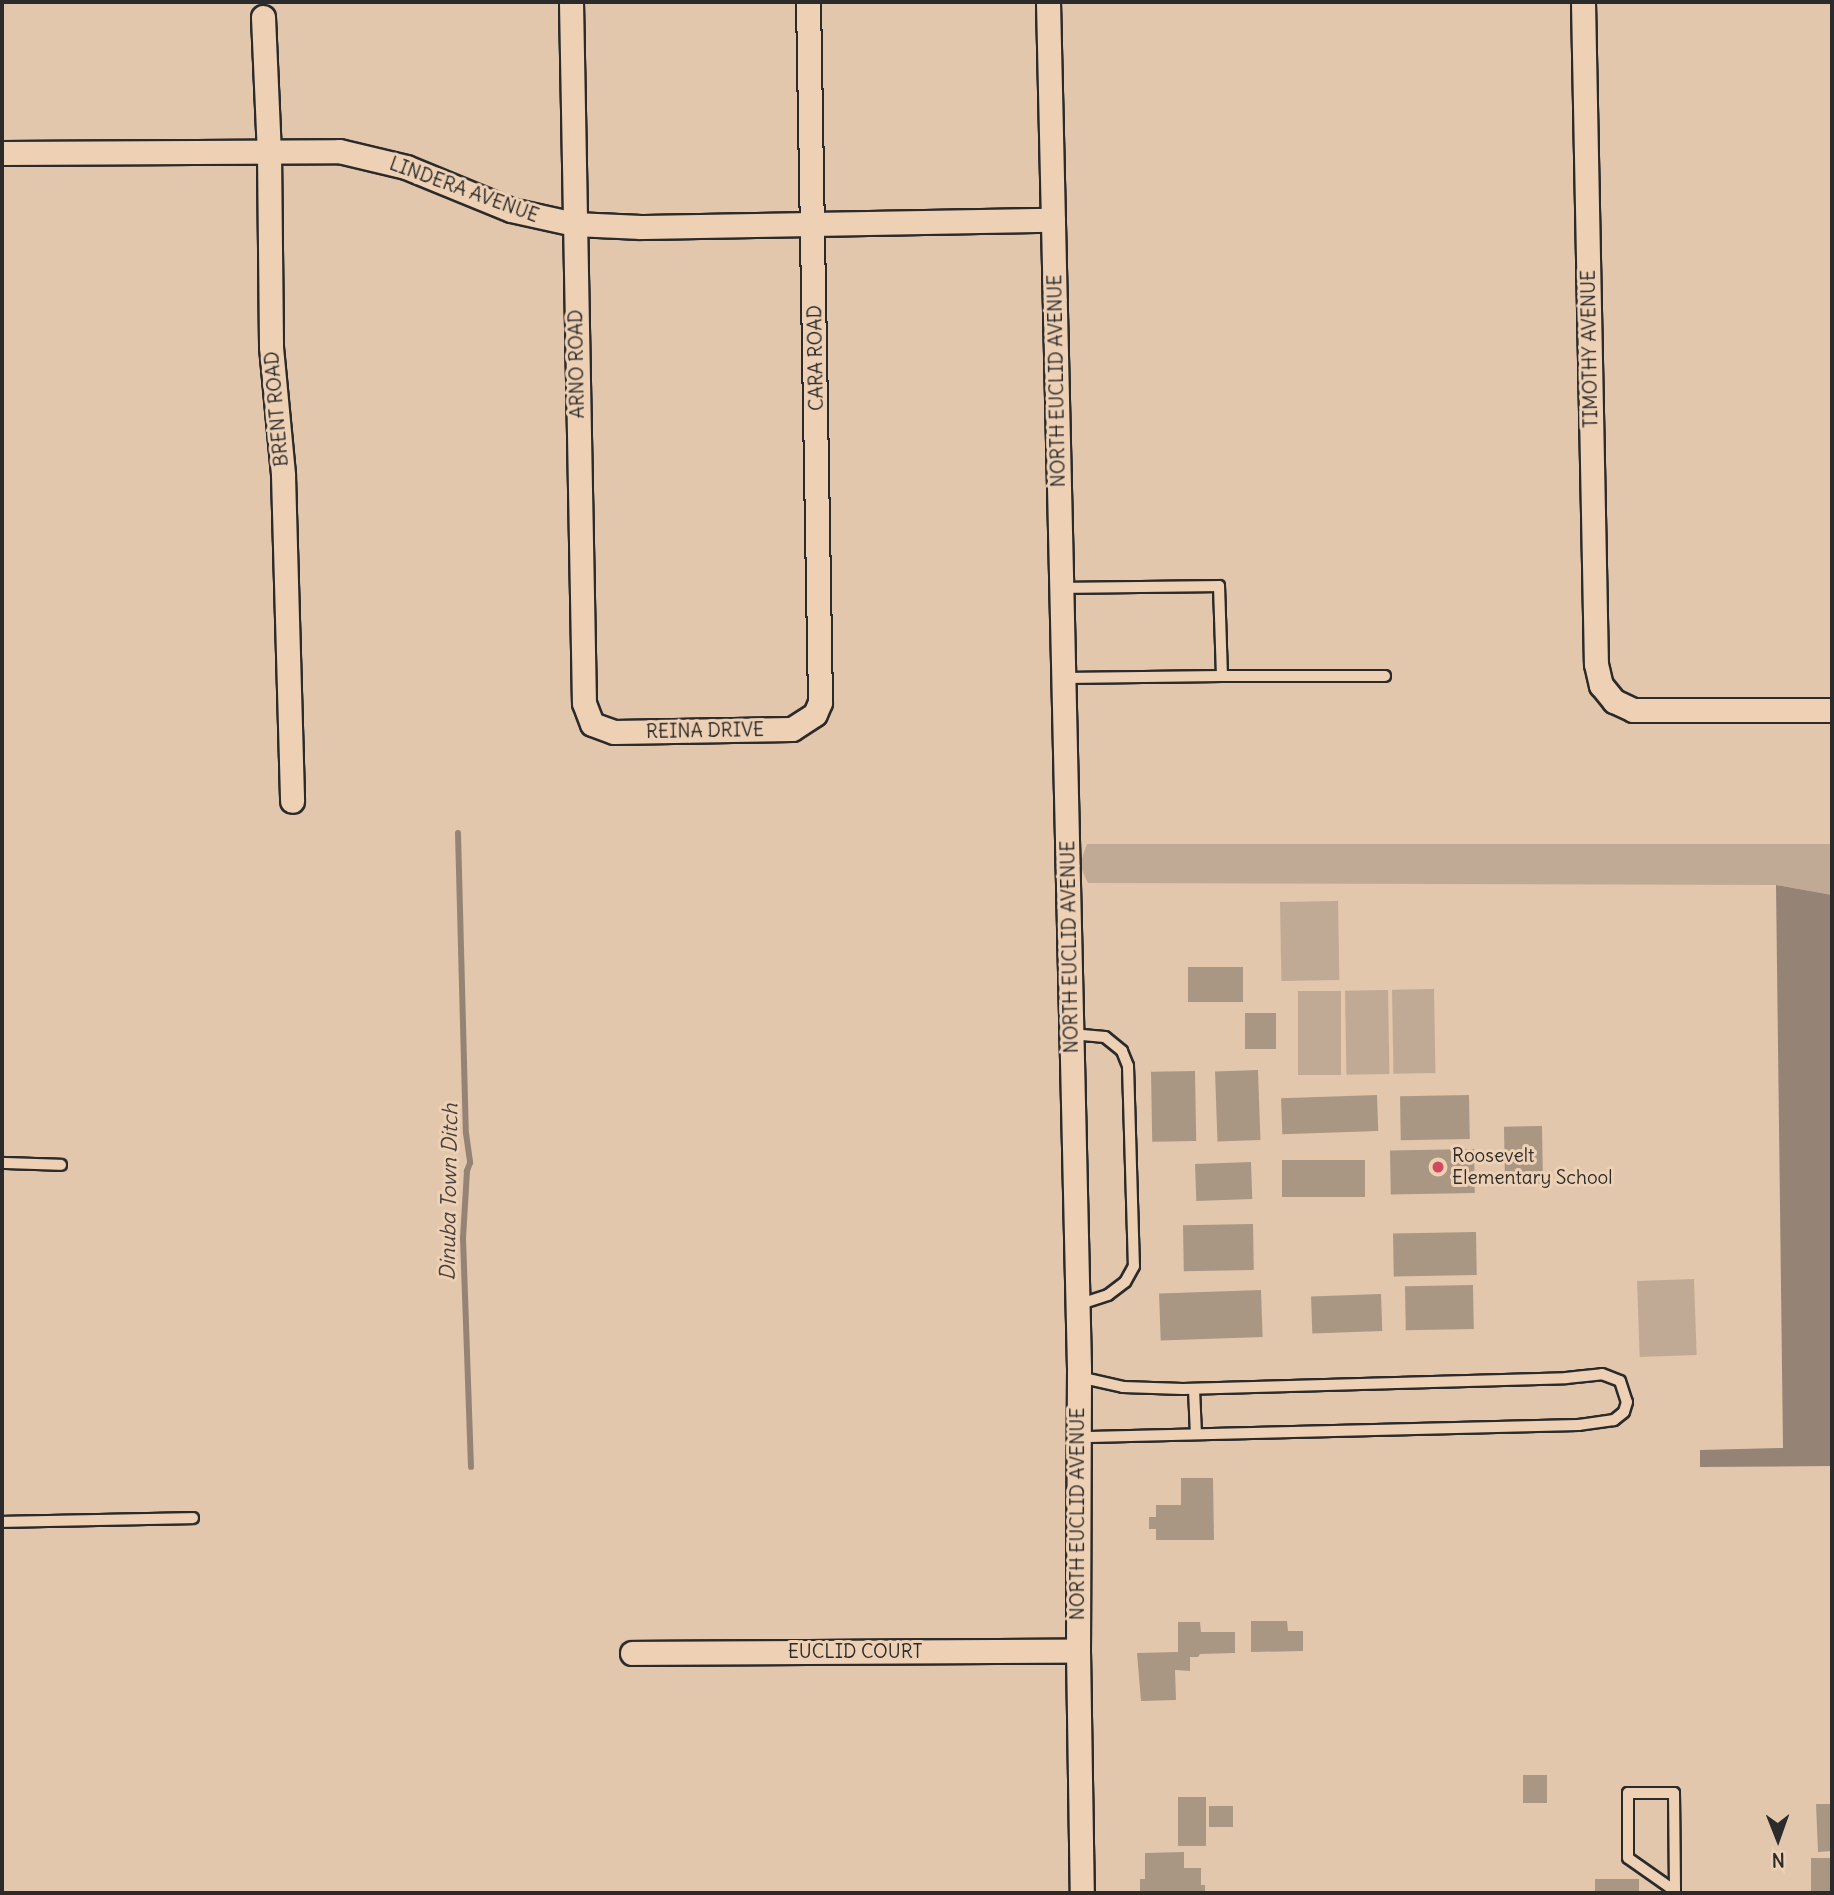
<!DOCTYPE html>
<style>
body{margin:0}
#map{position:relative;width:1834px;height:1895px;overflow:hidden;background:#e2c7ad;font-family:Delius,sans-serif}
div>[style]{position:absolute}
.green>*{inset:0;background:#c1aa95;transform-origin:0 0}
.water>*{inset:0;background:#958476}
.stream>*{height:6px;margin:-3px;padding:0 3px;transform-origin:3px;border-radius:3px;background:#958476}
.building>*{inset:0;background:#a99784;transform-origin:0 0}
.roads{filter:drop-shadow(2px 0 #2b2b2b) drop-shadow(-2px 0 #2b2b2b) drop-shadow(0 2px #2b2b2b) drop-shadow(0 -2px #2b2b2b)}
.lane>*{height:10px;margin:-5px;padding:0 5px;transform-origin:5px;border-radius:5px;background:#eed1b5}
.street>*{height:23px;margin:-11.5px;padding:0 11.5px;transform-origin:11.5px;border-radius:11.5px;background:#eed1b5}
.dots>*{width:19px;height:19px;translate:-50% -50%;box-sizing:border-box;border:4px solid #eed1b5;border-radius:50%}
span{translate:-50% -50%;white-space:nowrap;text-align:center;line-height:1.15;-webkit-text-stroke:6px #eed1b5;paint-order:stroke}
.street-label{font-size:19px;color:#2b2b2b}
.poi-label{font-size:19px;color:#2b2b2b}
.left{translate:0 -50%;text-align:left}
.water-label{font-size:21px;color:#46413e;font-style:italic}
.frame{position:absolute;inset:0;border:4px solid #2b2b2b;pointer-events:none}
.north{position:absolute;left:1743px;top:1804px;width:70px;height:70px;-webkit-text-stroke:5px #eed1b5;paint-order:stroke;rotate:179deg;font-size:19px;font-weight:700;line-height:28px;text-align:center;color:#2b2b2b}
.north::after{content:'';display:block;margin:auto;width:24px;height:32px;background:#2b2b2b;clip-path:polygon(50% 0,100% 100%,50% 72%,0 100%)}
</style>
<div id="map">
<div class="green">
<i style="clip-path:polygon(1087px 844px,1832px 844px,1832px 895px,1776px 885px,1088px 883px,1082px 870px,1082px 858px)"></i>
<i style="left:1338px;top:901px;width:79px;height:58px;rotate:89deg"></i>
<i style="left:1434px;top:989px;width:84px;height:42px;rotate:89deg"></i>
<i style="left:1388px;top:990px;width:84px;height:43px;rotate:89deg"></i>
<i style="left:1298px;top:991px;width:43px;height:84px"></i>
<i style="left:1694px;top:1279px;width:76px;height:57px;rotate:88deg"></i>
</div>
<div class="water">
<i style="clip-path:polygon(1776px 885px,1832px 895px,1832px 1466px,1700px 1467px,1700px 1450px,1783px 1448px)"></i>
</div>
<div class="stream">
<i style="left:458px;top:833px;width:300px;rotate:88.5deg"></i>
<i style="left:466px;top:1133px;width:30px;rotate:82deg"></i>
<i style="left:470px;top:1163px;width:9px;rotate:111deg"></i>
<i style="left:467px;top:1171px;width:67px;rotate:93.4deg"></i>
<i style="left:463px;top:1238px;width:229px;rotate:88deg"></i>
</div>
<div class="building">
<i style="left:1188px;top:967px;width:55px;height:35px"></i>
<i style="left:1276px;top:1013px;width:36px;height:31px;rotate:90deg"></i>
<i style="left:1258px;top:1070px;width:70px;height:43px;rotate:88deg"></i>
<i style="left:1195px;top:1071px;width:70px;height:44px;rotate:89deg"></i>
<i style="left:1377px;top:1095px;width:36px;height:96px;rotate:88deg"></i>
<i style="left:1469px;top:1095px;width:44px;height:69px;rotate:89deg"></i>
<i style="left:1542px;top:1126px;width:58px;height:38px;rotate:89deg"></i>
<i style="left:1474px;top:1149px;width:44px;height:84px;rotate:89deg"></i>
<i style="left:1365px;top:1160px;width:37px;height:83px;rotate:90deg"></i>
<i style="left:1251px;top:1162px;width:37px;height:56px;rotate:88deg"></i>
<i style="left:1253px;top:1224px;width:46px;height:70px;rotate:89deg"></i>
<i style="left:1476px;top:1232px;width:43px;height:83px;rotate:89deg"></i>
<i style="left:1473px;top:1285px;width:44px;height:68px;rotate:89deg"></i>
<i style="left:1261px;top:1290px;width:47px;height:102px;rotate:88deg"></i>
<i style="left:1381px;top:1294px;width:37px;height:70px;rotate:88deg"></i>
<i style="clip-path:polygon(1181px 1478px,1213px 1478px,1214px 1540px,1156px 1540px,1156px 1529px,1149px 1529px,1149px 1517px,1156px 1517px,1156px 1505px,1181px 1505px)"></i>
<i style="clip-path:polygon(1251px 1621px,1287px 1621px,1288px 1631px,1303px 1631px,1303px 1651px,1251px 1652px)"></i>
<i style="clip-path:polygon(1178px 1622px,1200px 1622px,1201px 1632px,1235px 1632px,1235px 1653px,1200px 1654px,1198px 1657px,1190px 1657px,1190px 1671px,1175px 1670px,1176px 1700px,1141px 1701px,1137px 1653px,1178px 1652px)"></i>
<i style="left:1523px;top:1775px;width:24px;height:28px"></i>
<i style="left:1178px;top:1797px;width:28px;height:49px"></i>
<i style="clip-path:polygon(1816px 1804px,1832px 1804px,1832px 1851px,1818px 1852px)"></i>
<i style="left:1209px;top:1806px;width:24px;height:21px"></i>
<i style="clip-path:polygon(1184px 1852px,1184px 1868px,1201px 1868px,1201px 1885px,1205px 1885px,1205px 1893px,1140px 1893px,1140px 1879px,1145px 1879px,1145px 1853px)"></i>
<i style="left:1832px;top:1858px;width:35px;height:21px;rotate:90deg"></i>
<i style="left:1595px;top:1879px;width:44px;height:14px"></i>
</div>
<div class="roads">
<div class="lane">
<i style="left:1061px;top:588px;width:158px;rotate:-0.7deg"></i>
<i style="left:1219px;top:586px;width:90px;rotate:88.1deg"></i>
<i style="left:1222px;top:676px;width:158px;rotate:179.3deg"></i>
<i style="left:1222px;top:676px;width:163px"></i>
<i style="left:1071px;top:1034px;width:34px;rotate:5deg"></i>
<i style="left:1105px;top:1037px;width:22px;rotate:39deg"></i>
<i style="left:1122px;top:1051px;width:16px;rotate:68deg"></i>
<i style="left:1128px;top:1066px;width:200px;rotate:88.3deg"></i>
<i style="left:1134px;top:1266px;width:18px;rotate:119deg"></i>
<i style="left:1125px;top:1282px;width:21px;rotate:143deg"></i>
<i style="left:1108px;top:1295px;width:33px;rotate:162deg"></i>
<i style="left:2px;top:1163px;width:59px;rotate:1.9deg"></i>
<i style="left:1079px;top:1377px;width:45px;rotate:12.8deg"></i>
<i style="left:1123px;top:1387px;width:60px;rotate:1.9deg"></i>
<i style="left:1183px;top:1389px;width:383px;rotate:-1.6deg"></i>
<i style="left:1566px;top:1378px;width:36px;rotate:-6deg"></i>
<i style="left:1602px;top:1374px;width:19px;rotate:21deg"></i>
<i style="left:1620px;top:1381px;width:22px;rotate:72deg"></i>
<i style="left:1627px;top:1402px;width:10px;rotate:107deg"></i>
<i style="left:1624px;top:1412px;width:13px;rotate:141deg"></i>
<i style="left:1614px;top:1420px;width:36px;rotate:172deg"></i>
<i style="left:1578px;top:1425px;width:499px;rotate:178.6deg"></i>
<i style="left:1194px;top:1389px;width:45px;rotate:87.5deg"></i>
<i style="left:2px;top:1522px;width:191px;rotate:-1.2deg"></i>
<i style="left:1675px;top:1891px;width:57px;rotate:-144.9deg"></i>
<i style="left:1628px;top:1858px;width:65px;rotate:-90deg"></i>
<i style="left:1628px;top:1793px;width:46px"></i>
<i style="left:1674px;top:1793px;width:98px;rotate:89.4deg"></i>
<i style="left:1675px;top:1891px;width:2px;rotate:90deg"></i>
</div>
<div class="street">
<i style="left:571px;top:2px;width:701px;rotate:88.94deg"></i>
<i style="left:584px;top:703px;width:22px;rotate:69deg"></i>
<i style="left:592px;top:724px;width:23px;rotate:20deg"></i>
<i style="left:614px;top:732px;width:178px;rotate:-1deg"></i>
<i style="left:792px;top:729px;width:27px;rotate:-33deg"></i>
<i style="left:815px;top:714px;width:13px;rotate:-67deg"></i>
<i style="left:820px;top:702px;width:700px;rotate:-90.98deg"></i>
<i style="left:1048px;top:2px;width:1366px;rotate:88.7deg"></i>
<i style="left:1079px;top:1368px;width:283px;rotate:90.2deg"></i>
<i style="left:1078px;top:1651px;width:242px;rotate:89.1deg"></i>
<i style="left:1583px;top:2px;width:662px;rotate:88.88deg"></i>
<i style="left:1596px;top:664px;width:22px;rotate:77deg"></i>
<i style="left:1601px;top:685px;width:21px;rotate:51deg"></i>
<i style="left:1614px;top:701px;width:21px;rotate:25deg"></i>
<i style="left:1633px;top:710px;width:199px"></i>
<i style="left:263px;top:17px;width:135px;rotate:87.5deg"></i>
<i style="left:269px;top:152px;width:195px;rotate:89.4deg"></i>
<i style="left:271px;top:347px;width:129px;rotate:84.6deg"></i>
<i style="left:283px;top:475px;width:326px;rotate:88.4deg"></i>
<i style="left:2px;top:153px;width:337px;rotate:-0.3deg"></i>
<i style="left:339px;top:151px;width:69px;rotate:13.4deg"></i>
<i style="left:406px;top:167px;width:113px;rotate:22.3deg"></i>
<i style="left:511px;top:210px;width:65px;rotate:12.5deg"></i>
<i style="left:574px;top:224px;width:67px;rotate:2.6deg"></i>
<i style="left:641px;top:227px;width:412px;rotate:-1deg"></i>
<i style="left:632px;top:1653px;width:446px;rotate:-0.3deg"></i>
</div>
</div>
<div class="dots">
<i style="left:1438px;top:1167px;background:#d1495b"></i>
</div>
<div class="street-label">
<span style="left:464px;top:190px;rotate:20deg">LINDERA AVENUE</span>
<span style="left:1590px;top:349px;rotate:-91deg">TIMOTHY AVENUE</span>
<span style="left:816px;top:358px;rotate:-91deg">CARA ROAD</span>
<span style="left:577px;top:364px;rotate:-91deg">ARNO ROAD</span>
<span style="left:1057px;top:381px;rotate:-91deg">NORTH EUCLID AVENUE</span>
<span style="left:277px;top:409px;rotate:-95deg">BRENT ROAD</span>
<span style="left:705px;top:731px;rotate:-1deg">REINA DRIVE</span>
<span style="left:1070px;top:947px;rotate:-91deg">NORTH EUCLID AVENUE</span>
<span style="left:1078px;top:1514px;rotate:-90deg">NORTH EUCLID AVENUE</span>
<span style="left:855px;top:1652px">EUCLID COURT</span>
</div>
<div class="poi-label">
<span class="left" style="left:1452px;top:1167px">Roosevelt<br>Elementary School</span>
</div>
<div class="water-label">
<span style="left:449px;top:1192px;rotate:-89deg">Dinuba Town Ditch</span>
</div>
<div class="frame"></div>
<div class="north">N</div>
</div>
